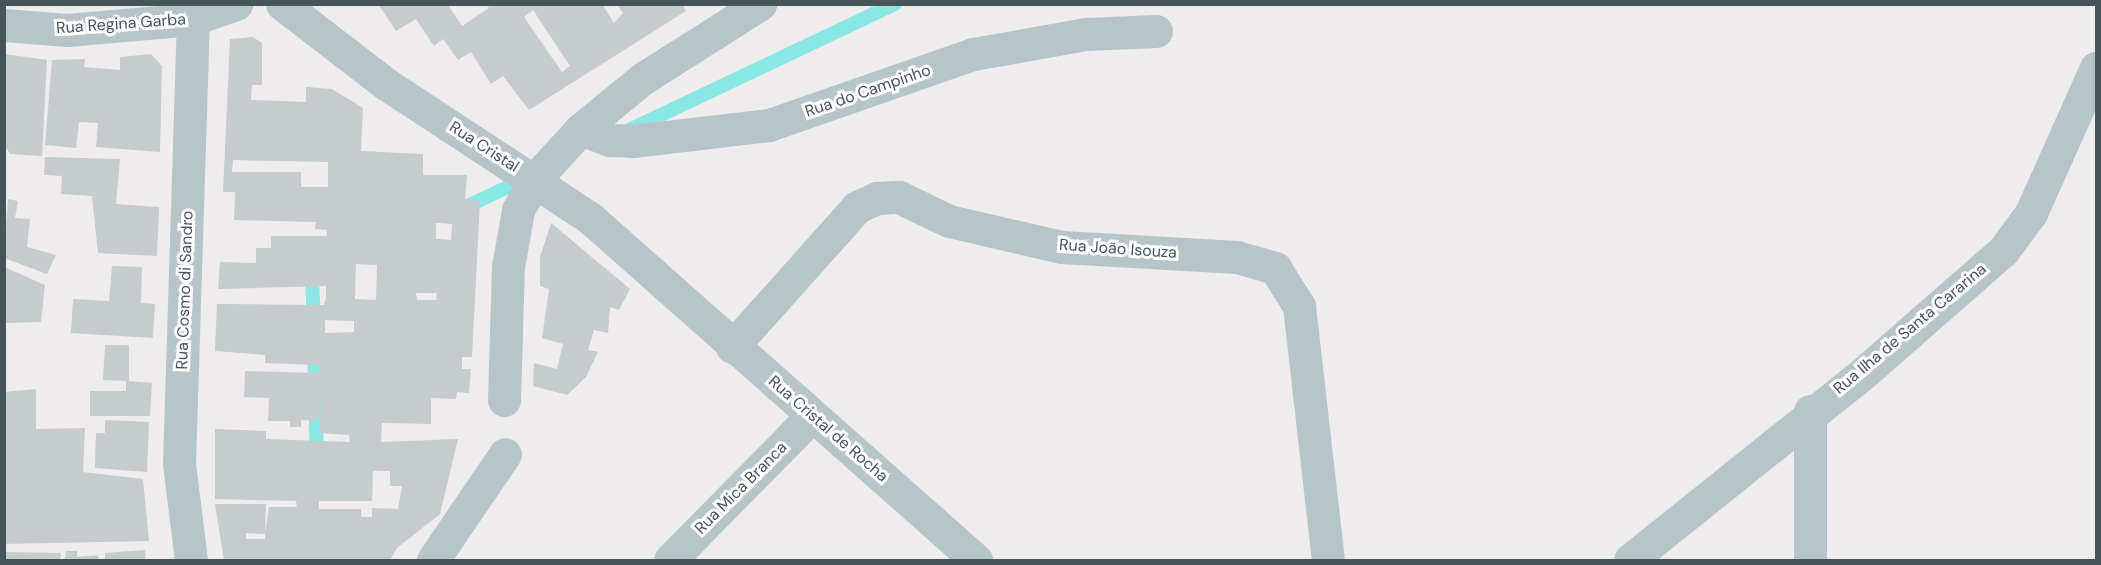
<!DOCTYPE html>
<meta charset="utf-8">
<style>
body{margin:0}
#map{position:relative;width:2101px;height:565px;overflow:hidden;background:#efeced;font-family:"DM Sans",sans-serif}
div>[style]{position:absolute}
.stream>*{height:14px;margin:-7px;padding:0 7px;transform-origin:7px;border-radius:7px;background:#8ae7e1}
.building>*{inset:0;background:#c6cbce}
.minor>*{height:33px;margin:-16.5px;padding:0 16.5px;transform-origin:16.5px;border-radius:16.5px;background:#b8c5c8}
span{translate:-50% -50%;white-space:nowrap;text-align:center;line-height:1.15;-webkit-text-stroke:6px #fff;paint-order:stroke}
.street-label{font-size:16px;color:#465558}
.frame{position:absolute;inset:0;border:6px solid #465558;pointer-events:none}
</style>
<div id="map">
<div class="stream">
<i style="left:627px;top:131px;width:297px;rotate:-25.4deg"></i>
<i style="left:461px;top:209px;width:71px;rotate:-25.1deg"></i>
<i style="left:314px;top:321px;width:42px;rotate:-92.7deg"></i>
<i style="left:312px;top:279px;width:11px;rotate:-22deg"></i>
<i style="left:314px;top:347px;width:112px;rotate:88.5deg"></i>
</div>
<div class="building">
<i style="clip-path:polygon(evenodd,378px 4px,448px 5px,462px 26px,489px 8px,486px 4px,602px 4px,614px 23px,623px 13px,617px 4px,682px 4px,686px 11px,529px 110px,503px 76px,491px 84px,471px 52px,458px 60px,443px 39px,434px 46px,416px 19px,396px 31px,378px 4px,533px 10px,570px 66px,562px 72px,524px 17px,533px 10px)"></i>
<i style="clip-path:polygon(evenodd,253px 37px,262px 43px,262px 85px,252px 85px,251px 100px,306px 102px,306px 87px,332px 89px,363px 108px,361px 151px,423px 154px,423px 175px,467px 175px,465px 200px,480px 201px,472px 357px,462px 357px,462px 369px,471px 369px,469px 393px,457px 392px,456px 399px,431px 398px,431px 424px,382px 423px,381px 442px,458px 439px,440px 514px,397px 548px,390px 560px,224px 560px,215px 504px,266px 504px,265px 534px,269px 507px,297px 507px,296px 501px,215px 499px,215px 429px,266px 431px,266px 439px,350px 442px,349px 435px,320px 433px,321px 400px,317px 421px,301px 420px,301px 427px,290px 427px,290px 421px,268px 421px,269px 398px,244px 397px,245px 371px,319px 373px,319px 365px,265px 363px,265px 355px,215px 351px,217px 304px,324px 305px,326px 299px,326px 286px,218px 289px,220px 262px,256px 263px,256px 248px,271px 248px,271px 236px,327px 236px,327px 230px,315px 229px,316px 222px,234px 220px,235px 192px,223px 192px,230px 39px,253px 37px,233px 160px,328px 162px,328px 187px,301px 187px,301px 172px,232px 172px,233px 160px,253px 37px,436px 223px,452px 224px,451px 240px,436px 239px,436px 223px,253px 37px,356px 264px,377px 265px,376px 300px,355px 299px,356px 264px,253px 37px,416px 293px,437px 293px,436px 300px,417px 300px,416px 293px,253px 37px,325px 320px,354px 321px,354px 332px,325px 333px,325px 320px,253px 37px,373px 471px,390px 471px,390px 486px,402px 486px,398px 509px,372px 508px,372px 517px,361px 517px,361px 509px,319px 509px,319px 501px,372px 501px,373px 471px,253px 37px,246px 533px,265px 534px,265px 539px,246px 539px,246px 533px)"></i>
<i style="clip-path:polygon(4px 54px,47px 60px,42px 156px,10px 154px,4px 144px)"></i>
<i style="clip-path:polygon(151px 54px,162px 66px,160px 152px,96px 147px,98px 123px,79px 122px,76px 148px,45px 145px,52px 60px,85px 59px,84px 67px,120px 70px,120px 57px)"></i>
<i style="clip-path:polygon(45px 157px,120px 159px,116px 204px,159px 207px,157px 256px,98px 253px,92px 196px,61px 194px,62px 176px,44px 175px)"></i>
<i style="clip-path:polygon(8px 199px,18px 201px,15px 218px,30px 219px,27px 247px,56px 255px,47px 274px,4px 258px)"></i>
<i style="clip-path:polygon(551px 223px,630px 289px,619px 310px,610px 307px,608px 333px,594px 330px,588px 350px,598px 352px,586px 377px,567px 395px,533px 386px,534px 363px,557px 369px,563px 344px,542px 338px,549px 289px,540px 286px,540px 257px)"></i>
<i style="clip-path:polygon(112px 266px,142px 267px,141px 303px,155px 304px,153px 338px,71px 333px,73px 299px,109px 301px)"></i>
<i style="clip-path:polygon(4px 267px,45px 285px,41px 322px,4px 323px)"></i>
<i style="clip-path:polygon(105px 345px,129px 345px,129px 381px,152px 383px,150px 416px,90px 416px,90px 391px,126px 391px,126px 381px,103px 380px)"></i>
<i style="clip-path:polygon(36px 389px,36px 429px,85px 428px,83px 472px,143px 479px,149px 541px,4px 544px,4px 392px)"></i>
<i style="clip-path:polygon(105px 420px,149px 422px,147px 472px,95px 468px,96px 433px,105px 433px)"></i>
<i style="clip-path:polygon(145px 550px,146px 560px,105px 560px,105px 553px)"></i>
<i style="clip-path:polygon(66px 551px,77px 551px,77px 557px,98px 555px,99px 560px,65px 560px)"></i>
<i style="clip-path:polygon(4px 552px,61px 553px,60px 560px,4px 560px)"></i>
</div>
<div class="minor">
<i style="left:282px;top:4px;width:131px;rotate:37.6deg"></i>
<i style="left:386px;top:84px;width:244px;rotate:33.3deg"></i>
<i style="left:590px;top:218px;width:516px;rotate:41.54deg"></i>
<i style="left:4px;top:25px;width:63px;rotate:4.5deg"></i>
<i style="left:67px;top:30px;width:126px;rotate:-5deg"></i>
<i style="left:193px;top:19px;width:46px;rotate:-19.2deg"></i>
<i style="left:581px;top:129px;width:30px;rotate:21deg"></i>
<i style="left:609px;top:140px;width:24px;rotate:2deg"></i>
<i style="left:633px;top:141px;width:137px;rotate:-6.7deg"></i>
<i style="left:769px;top:125px;width:216px;rotate:-19.2deg"></i>
<i style="left:973px;top:54px;width:116px;rotate:-10deg"></i>
<i style="left:1087px;top:34px;width:69px;rotate:-2.5deg"></i>
<i style="left:732px;top:347px;width:188px;rotate:-48.2deg"></i>
<i style="left:857px;top:207px;width:22px;rotate:-24deg"></i>
<i style="left:877px;top:198px;width:22px;rotate:-3deg"></i>
<i style="left:899px;top:197px;width:55px;rotate:25.6deg"></i>
<i style="left:949px;top:221px;width:116px;rotate:13deg"></i>
<i style="left:1062px;top:247px;width:175px;rotate:3.3deg"></i>
<i style="left:1237px;top:257px;width:40px;rotate:16deg"></i>
<i style="left:1275px;top:268px;width:45px;rotate:57.7deg"></i>
<i style="left:1299px;top:306px;width:256px;rotate:83.5deg"></i>
<i style="left:504px;top:400px;width:133px;rotate:-88.3deg"></i>
<i style="left:508px;top:267px;width:58px;rotate:-80deg"></i>
<i style="left:518px;top:210px;width:35px;rotate:-61deg"></i>
<i style="left:535px;top:179px;width:68px;rotate:-47.4deg"></i>
<i style="left:581px;top:129px;width:79px;rotate:-39.3deg"></i>
<i style="left:642px;top:79px;width:140px;rotate:-32.4deg"></i>
<i style="left:191px;top:560px;width:98px;rotate:-97.1deg"></i>
<i style="left:179px;top:463px;width:444px;rotate:-88.2deg"></i>
<i style="left:433px;top:560px;width:128px;rotate:-55.8deg"></i>
<i style="left:670px;top:560px;width:202px;rotate:-45.4deg"></i>
<i style="left:1630px;top:560px;width:305px;rotate:-38.7deg"></i>
<i style="left:1868px;top:369px;width:179px;rotate:-41.2deg"></i>
<i style="left:2003px;top:251px;width:47px;rotate:-53.6deg"></i>
<i style="left:2031px;top:213px;width:159px;rotate:-65.9deg"></i>
<i style="left:1810px;top:560px;width:149px;rotate:-90deg"></i>
</div>
<div class="street-label">
<span style="left:121px;top:24px;rotate:-4deg">Rua Regina Garba</span>
<span style="left:868px;top:91px;rotate:-19deg">Rua do Campinho</span>
<span style="left:484px;top:147px;rotate:33deg">Rua Cristal</span>
<span style="left:1118px;top:249px;rotate:4deg">Rua João Isouza</span>
<span style="left:185px;top:290px;rotate:-88deg">Rua Cosmo di Sandro</span>
<span style="left:1910px;top:329px;rotate:-40deg">Rua Ilha de Santa Cararina</span>
<span style="left:828px;top:429px;rotate:41deg">Rua Cristal de Rocha</span>
<span style="left:741px;top:488px;rotate:-45deg">Rua Mica Branca</span>
</div>
<div class="frame"></div>
</div>
